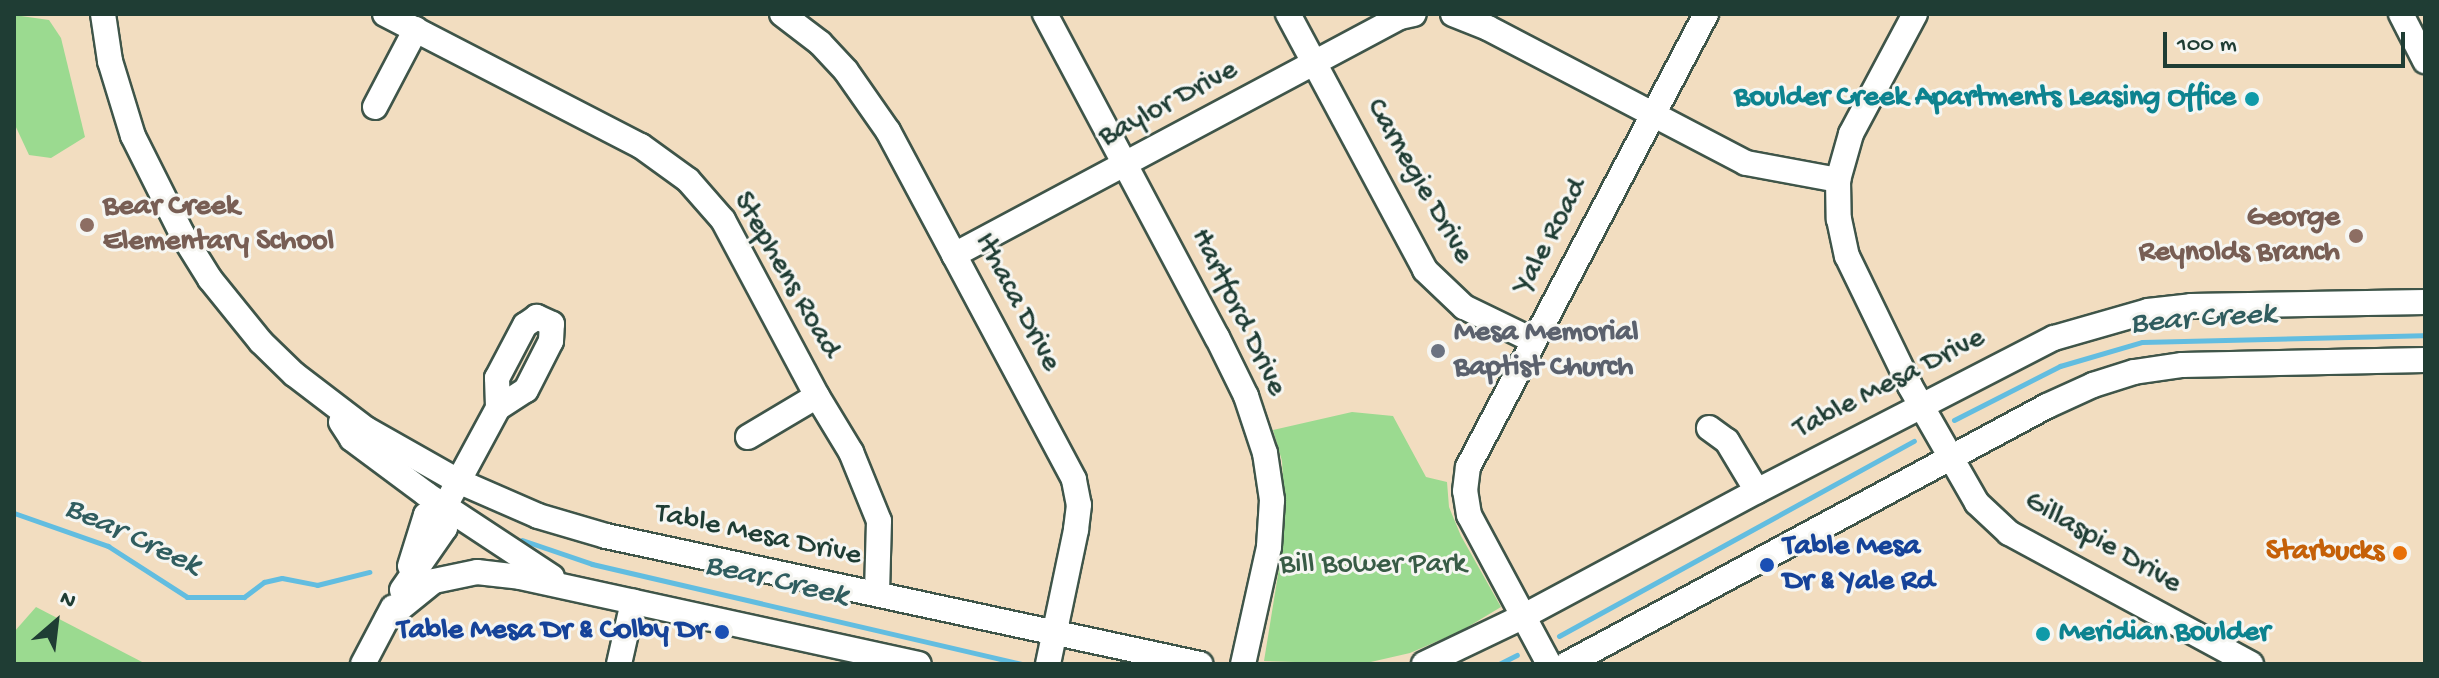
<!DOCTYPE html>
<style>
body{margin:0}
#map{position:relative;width:2439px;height:678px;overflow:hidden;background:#f2ddc0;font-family:"Gochi Hand",sans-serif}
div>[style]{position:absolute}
.green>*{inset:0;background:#9bda90}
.stream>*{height:5px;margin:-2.5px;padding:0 2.5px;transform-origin:2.5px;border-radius:2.5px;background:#62bde0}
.roads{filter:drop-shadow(2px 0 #3f5549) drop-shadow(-2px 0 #3f5549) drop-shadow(0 2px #3f5549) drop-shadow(0 -2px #3f5549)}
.minor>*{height:24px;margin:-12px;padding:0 12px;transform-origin:12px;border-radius:12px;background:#fff}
.dots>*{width:22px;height:22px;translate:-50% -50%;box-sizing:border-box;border:4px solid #f6f6f2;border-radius:50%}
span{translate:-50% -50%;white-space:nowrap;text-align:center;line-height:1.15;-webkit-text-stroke:6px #f6f6f2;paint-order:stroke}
.culture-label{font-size:30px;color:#0d838f;font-weight:700}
.right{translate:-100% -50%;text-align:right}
.left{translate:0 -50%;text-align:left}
.street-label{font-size:30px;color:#1f3d34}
.education-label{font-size:30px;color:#785e54;font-weight:700}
.worship-label{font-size:30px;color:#5b616d;font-weight:700}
.transit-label{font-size:30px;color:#164399;font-weight:700}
.food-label{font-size:30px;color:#c56008;font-weight:700}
.park-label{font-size:30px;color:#385c46}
.water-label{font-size:32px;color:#305d5f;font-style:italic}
.frame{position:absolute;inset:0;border:16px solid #1f3d34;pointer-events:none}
.north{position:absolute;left:16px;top:582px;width:80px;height:80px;-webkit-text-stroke:6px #f6f6f2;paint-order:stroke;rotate:28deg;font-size:22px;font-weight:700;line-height:32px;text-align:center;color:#1f3d34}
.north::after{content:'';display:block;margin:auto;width:28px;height:36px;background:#1f3d34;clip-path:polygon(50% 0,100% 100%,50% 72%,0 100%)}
.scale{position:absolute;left:2163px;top:32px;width:242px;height:36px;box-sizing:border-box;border:4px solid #1f3d34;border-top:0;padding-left:10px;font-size:24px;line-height:28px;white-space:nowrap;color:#1f3d34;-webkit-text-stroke:6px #f6f6f2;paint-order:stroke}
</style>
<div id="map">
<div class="green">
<i style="clip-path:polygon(14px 15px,49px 20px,61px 38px,85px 137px,51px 158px,29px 155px,14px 123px)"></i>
<i style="clip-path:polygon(1352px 412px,1393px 416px,1426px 477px,1447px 482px,1449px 507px,1461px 536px,1501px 607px,1461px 631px,1410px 653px,1362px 664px,1264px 661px,1282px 550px,1284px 498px,1282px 461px,1273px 430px)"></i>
<i style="clip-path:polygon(36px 607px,146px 664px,14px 664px,14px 632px)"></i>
</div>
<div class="stream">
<i style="left:1954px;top:420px;width:119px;rotate:-27deg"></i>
<i style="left:2060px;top:366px;width:85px;rotate:-16.3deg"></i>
<i style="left:2142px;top:342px;width:281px;rotate:-1.4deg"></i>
<i style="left:14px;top:513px;width:100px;rotate:19.3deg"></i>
<i style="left:108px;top:546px;width:94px;rotate:32.8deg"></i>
<i style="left:187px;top:597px;width:57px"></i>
<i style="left:244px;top:597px;width:25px;rotate:-37deg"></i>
<i style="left:264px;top:582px;width:18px;rotate:-13deg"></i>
<i style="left:282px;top:578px;width:36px;rotate:11deg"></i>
<i style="left:317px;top:585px;width:54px;rotate:-14deg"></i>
<i style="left:522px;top:540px;width:74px;rotate:18.9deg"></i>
<i style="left:592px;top:564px;width:441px;rotate:13.1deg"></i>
<i style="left:1559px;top:636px;width:405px;rotate:-28.8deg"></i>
<i style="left:1499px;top:664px;width:20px;rotate:-27deg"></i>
</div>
<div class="roads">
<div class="minor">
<i style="left:103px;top:14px;width:48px;rotate:81.5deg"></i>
<i style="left:110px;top:61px;width:78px;rotate:73deg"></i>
<i style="left:133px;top:136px;width:110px;rotate:63.4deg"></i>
<i style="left:182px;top:234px;width:53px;rotate:58.1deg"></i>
<i style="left:210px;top:279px;width:81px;rotate:51deg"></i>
<i style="left:261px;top:342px;width:46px;rotate:44.1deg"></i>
<i style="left:294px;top:374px;width:91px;rotate:37.4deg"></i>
<i style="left:366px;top:429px;width:106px;rotate:29.5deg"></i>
<i style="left:458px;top:481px;width:87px;rotate:23.6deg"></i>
<i style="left:538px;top:516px;width:71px;rotate:16.4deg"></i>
<i style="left:606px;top:536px;width:608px;rotate:12.16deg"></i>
<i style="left:385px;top:14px;width:288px;rotate:27.3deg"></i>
<i style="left:641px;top:146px;width:58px;rotate:35.9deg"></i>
<i style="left:688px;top:180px;width:53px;rotate:48.8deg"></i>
<i style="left:723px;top:220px;width:200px;rotate:61.9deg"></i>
<i style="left:817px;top:396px;width:66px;rotate:58.7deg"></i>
<i style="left:851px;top:452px;width:74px;rotate:67.9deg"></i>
<i style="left:879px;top:521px;width:73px;rotate:91.6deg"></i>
<i style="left:782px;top:14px;width:48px;rotate:37.3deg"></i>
<i style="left:820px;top:43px;width:38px;rotate:47deg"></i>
<i style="left:846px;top:71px;width:73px;rotate:55deg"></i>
<i style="left:888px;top:131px;width:395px;rotate:61.9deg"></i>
<i style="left:1074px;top:480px;width:25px;rotate:79deg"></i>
<i style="left:1079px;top:505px;width:25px;rotate:97deg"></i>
<i style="left:1076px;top:530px;width:137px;rotate:101.8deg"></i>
<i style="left:1045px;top:14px;width:366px;rotate:62deg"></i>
<i style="left:1217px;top:337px;width:66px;rotate:63.8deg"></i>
<i style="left:1246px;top:396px;width:60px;rotate:71.6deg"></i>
<i style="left:1265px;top:453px;width:48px;rotate:81.5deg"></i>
<i style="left:1272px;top:500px;width:47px;rotate:93.7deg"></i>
<i style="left:1269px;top:547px;width:120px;rotate:102.5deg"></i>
<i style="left:1288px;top:14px;width:290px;rotate:61.8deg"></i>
<i style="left:1425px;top:270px;width:54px;rotate:43.5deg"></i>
<i style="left:1464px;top:307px;width:78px;rotate:25.9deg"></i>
<i style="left:1453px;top:14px;width:38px;rotate:22deg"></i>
<i style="left:1488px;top:28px;width:291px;rotate:27.6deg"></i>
<i style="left:1746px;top:163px;width:94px;rotate:10.5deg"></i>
<i style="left:1915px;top:14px;width:136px;rotate:118.1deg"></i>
<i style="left:1851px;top:134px;width:48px;rotate:105.8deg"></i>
<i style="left:1838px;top:180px;width:39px;rotate:89deg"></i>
<i style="left:1839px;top:219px;width:38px;rotate:78deg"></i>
<i style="left:1847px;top:256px;width:144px;rotate:64.1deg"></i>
<i style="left:1910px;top:386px;width:135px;rotate:60.2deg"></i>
<i style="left:1977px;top:503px;width:44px;rotate:43.2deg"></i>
<i style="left:2009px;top:533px;width:275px;rotate:28.4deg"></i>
<i style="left:2401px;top:14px;width:53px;rotate:62.9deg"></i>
<i style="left:375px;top:107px;width:88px;rotate:-62.3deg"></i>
<i style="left:954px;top:255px;width:506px;rotate:-28.09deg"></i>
<i style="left:1400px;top:17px;width:14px;rotate:-12deg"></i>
<i style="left:341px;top:422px;width:20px;rotate:57deg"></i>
<i style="left:352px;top:439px;width:92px;rotate:36.6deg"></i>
<i style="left:426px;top:494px;width:151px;rotate:33.4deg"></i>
<i style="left:1709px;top:428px;width:22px;rotate:36deg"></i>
<i style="left:1727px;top:441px;width:58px;rotate:59deg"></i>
<i style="left:748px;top:437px;width:80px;rotate:-30.7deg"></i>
<i style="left:410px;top:566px;width:53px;rotate:-72.6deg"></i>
<i style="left:426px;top:515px;width:21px;rotate:-25deg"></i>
<i style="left:402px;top:590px;width:75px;rotate:-55.3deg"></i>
<i style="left:445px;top:528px;width:22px;rotate:-90deg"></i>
<i style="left:445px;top:506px;width:111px;rotate:-61.6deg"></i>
<i style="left:498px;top:408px;width:33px;rotate:-33deg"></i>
<i style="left:526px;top:390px;width:55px;rotate:-63deg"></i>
<i style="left:551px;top:341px;width:17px;rotate:-87deg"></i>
<i style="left:552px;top:324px;width:17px;rotate:-155deg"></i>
<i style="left:537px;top:317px;width:14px;rotate:146deg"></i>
<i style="left:525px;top:325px;width:60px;rotate:117.8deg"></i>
<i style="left:497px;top:378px;width:30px;rotate:88deg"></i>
<i style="left:387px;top:619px;width:60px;rotate:-39deg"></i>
<i style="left:434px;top:581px;width:44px;rotate:-11.8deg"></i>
<i style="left:477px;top:572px;width:43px;rotate:6.6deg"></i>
<i style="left:520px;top:577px;width:408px;rotate:12.3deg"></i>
<i style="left:363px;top:664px;width:64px;rotate:-62.2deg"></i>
<i style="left:619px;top:664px;width:64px;rotate:-77.3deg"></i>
<i style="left:1424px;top:664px;width:111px;rotate:-25.6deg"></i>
<i style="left:1524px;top:616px;width:264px;rotate:-28.2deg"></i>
<i style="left:1757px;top:491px;width:334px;rotate:-27.3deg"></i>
<i style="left:2054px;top:338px;width:98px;rotate:-16deg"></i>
<i style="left:2148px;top:311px;width:43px;rotate:-6.6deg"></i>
<i style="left:2191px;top:306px;width:234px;rotate:-1deg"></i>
<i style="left:1549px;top:664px;width:169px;rotate:-118.2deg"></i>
<i style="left:1469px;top:515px;width:24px;rotate:-99deg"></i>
<i style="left:1465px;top:491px;width:24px;rotate:-83deg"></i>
<i style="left:1468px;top:467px;width:512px;rotate:-62.28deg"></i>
<i style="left:1567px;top:664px;width:545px;rotate:-28.26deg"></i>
<i style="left:2047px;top:406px;width:51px;rotate:-24.5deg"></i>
<i style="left:2093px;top:385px;width:43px;rotate:-17.6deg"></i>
<i style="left:2134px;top:372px;width:49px;rotate:-8.3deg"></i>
<i style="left:2182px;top:365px;width:243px;rotate:-1.2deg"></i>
</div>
</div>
<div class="dots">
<i style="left:2252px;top:99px;background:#0f9aa8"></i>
<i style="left:87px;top:225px;background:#8d6e63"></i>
<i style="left:2356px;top:236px;background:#8d6e63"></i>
<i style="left:1438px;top:351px;background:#6b7280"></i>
<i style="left:2400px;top:553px;background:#e8710a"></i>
<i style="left:1767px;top:565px;background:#1a4fb4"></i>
<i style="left:722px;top:632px;background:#1a4fb4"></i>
<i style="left:2043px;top:634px;background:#0f9aa8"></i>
</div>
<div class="culture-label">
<span class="right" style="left:2236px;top:99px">Boulder Creek Apartments Leasing Office</span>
<span class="left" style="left:2059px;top:634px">Meridian Boulder</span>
</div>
<div class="street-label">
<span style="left:1169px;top:105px;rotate:-28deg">Baylor Drive</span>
<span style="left:1418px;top:182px;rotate:60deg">Carnegie Drive</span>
<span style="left:1552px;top:237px;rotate:-62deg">Yale Road</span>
<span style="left:785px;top:276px;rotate:60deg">Stephens Road</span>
<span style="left:1016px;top:303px;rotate:62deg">Ithaca Drive</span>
<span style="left:1237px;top:313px;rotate:64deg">Hartford Drive</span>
<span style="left:1890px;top:385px;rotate:-27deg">Table Mesa Drive</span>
<span style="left:758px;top:536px;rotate:12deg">Table Mesa Drive</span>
<span style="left:2102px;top:544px;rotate:30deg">Gillaspie Drive</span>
</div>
<div class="education-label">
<span class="left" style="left:103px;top:225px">Bear Creek<br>Elementary School</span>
<span class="right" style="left:2340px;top:236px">George<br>Reynolds Branch</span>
</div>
<div class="worship-label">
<span class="left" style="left:1454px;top:351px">Mesa Memorial<br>Baptist Church</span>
</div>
<div class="transit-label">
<span class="left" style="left:1783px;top:565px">Table Mesa<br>Dr &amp; Yale Rd</span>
<span class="right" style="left:706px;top:632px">Table Mesa Dr &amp; Colby Dr</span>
</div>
<div class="food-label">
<span class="right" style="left:2384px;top:553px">Starbucks</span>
</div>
<div class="park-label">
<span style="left:1373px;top:566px">Bill Bower Park</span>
</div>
<div class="water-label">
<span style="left:2203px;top:320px;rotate:-4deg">Bear Creek</span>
<span style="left:132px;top:538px;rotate:25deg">Bear Creek</span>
<span style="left:776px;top:582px;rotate:13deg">Bear Creek</span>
</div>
<div class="frame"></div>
<div class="north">N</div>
<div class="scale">100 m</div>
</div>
